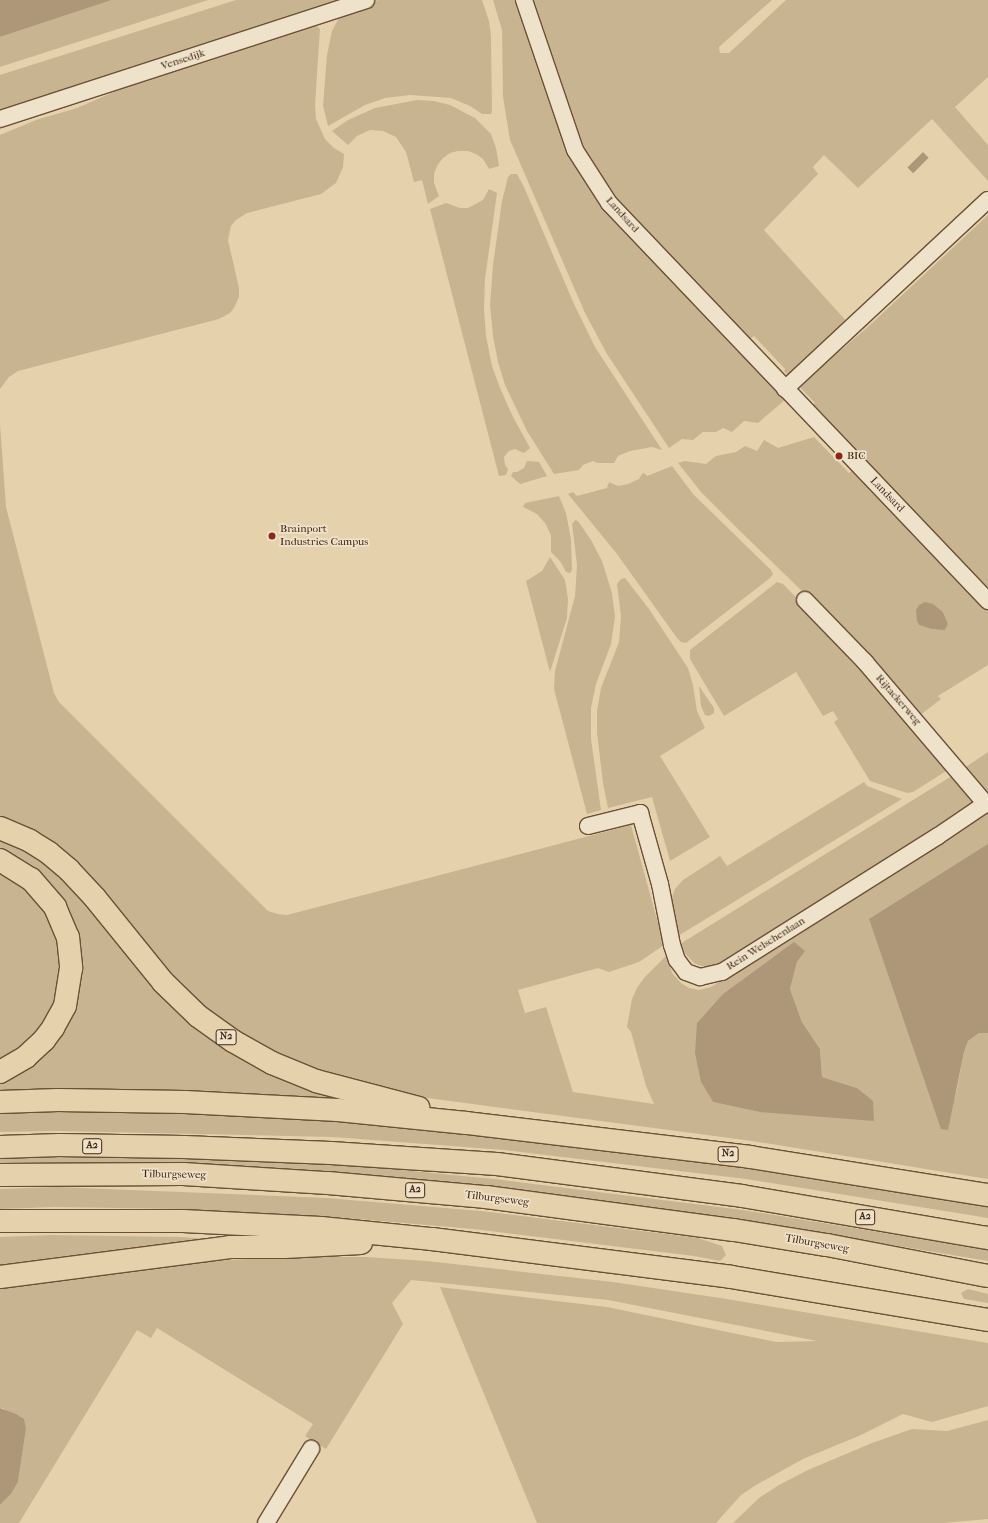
<!DOCTYPE html>
<style>
body{margin:0}
#map{position:relative;width:988px;height:1523px;overflow:hidden;background:#e5d2ad;font-family:"IM FELL French Canon",serif}
div>[style]{position:absolute}
.green>*{inset:0;background:#c9b492}
.water>*{inset:0;background:#ae9778;transform-origin:0 0}
.roads{filter:drop-shadow(1px 0 #6b5037) drop-shadow(-1px 0 #6b5037) drop-shadow(0 1px #6b5037) drop-shadow(0 -1px #6b5037)}
.minor>*{height:16px;margin:-8px;padding:0 8px;transform-origin:8px;border-radius:8px;background:#eee2ca}
.highway>*{height:22px;margin:-11px;padding:0 11px;transform-origin:11px;border-radius:11px;background:#e5d2ad}
.dots>*{width:11px;height:11px;translate:-50% -50%;box-sizing:border-box;border:2px solid #eee2ca;border-radius:50%}
span{translate:-50% -50%;white-space:nowrap;text-align:center;line-height:1.15;-webkit-text-stroke:3.5px #eee2ca;paint-order:stroke}
.shield-label span{padding:1px 3px;background:#eee2ca;border:1px solid;border-radius:3px;-webkit-text-stroke-width:0}
.shield-label{font-size:10px;color:#422410;font-weight:700}
.street-label{font-size:11px;color:#422410}
.poi-label{font-size:11px;color:#422410}
.left{translate:0 -50%;text-align:left}
</style>
<div id="map">
<div class="green">
<i style="clip-path:polygon(112px 0,208px 0,0 67px,0 37px)"></i>
<i style="clip-path:polygon(236px 0,349px 0,0 113px,0 75px)"></i>
<i style="clip-path:polygon(378px 0,482px 0,489px 21px,491px 36px,492px 111px,491px 114px,482px 114px,470px 106px,451px 98px,410px 95px,385px 98px,365px 105px,328px 126px,323px 106px,327px 55px,332px 31px,342px 12px)"></i>
<i style="clip-path:polygon(493px 0,517px 0,570px 153px,786px 399px,758px 423px,744px 421px,732px 432px,723px 428px,716px 432px,703px 432px,693px 440px,682px 439px,669px 448px,607px 354px,585px 313px,510px 140px,503px 97px,502px 30px)"></i>
<i style="clip-path:polygon(530px 0,772px 0,719px 47px,720px 53px,729px 53px,786px 0,988px 0,988px 77px,955px 107px,988px 145px,988px 181px,932px 119px,858px 188px,824px 155px,813px 167px,818px 174px,764px 230px,849px 324px,790px 377px,784px 371px,785px 369px,754px 336px,748px 341px,616px 201px,578px 138px)"></i>
<i style="clip-path:polygon(312px 22px,320px 29px,315px 105px,316px 119px,325px 139px,334px 148px,344px 154px,343px 167px,336px 183px,321px 194px,247px 213px,236px 220px,231px 226px,228px 240px,239px 288px,239px 297px,234px 308px,230px 313px,219px 319px,18px 371px,9px 377px,0 389px,0 135px,36px 120px,77px 108px,164px 70px)"></i>
<i style="clip-path:polygon(417px 100px,434px 101px,450px 105px,475px 118px,491px 134px,496px 148px,499px 166px,489px 169px,483px 159px,476px 154px,468px 151px,458px 151px,450px 153px,442px 159px,437px 166px,434px 174px,434px 183px,439px 196px,428px 204px,422px 180px,414px 182px,406px 152px,396px 137px,383px 131px,370px 130px,357px 136px,348px 145px,332px 131px,348px 120px,375px 108px)"></i>
<i style="clip-path:polygon(511px 174px,517px 174px,524px 187px,574px 304px,595px 347px,662px 450px,652px 447px,630px 451px,618px 456px,614px 463px,597px 463px,593px 461px,583px 465px,579px 470px,554px 474px,527px 431px,505px 385px,498px 362px,493px 336px,490px 305px,493px 265px,502px 201px,508px 177px)"></i>
<i style="clip-path:polygon(489px 189px,497px 193px,485px 279px,484px 309px,486px 336px,492px 366px,500px 388px,512px 415px,530px 448px,524px 453px,515px 449px,509px 451px,504px 457px,505px 465px,508px 469px,506px 475px,499px 476px,430px 209px,446px 203px,460px 208px,468px 208px,483px 200px)"></i>
<i style="clip-path:polygon(988px 215px,988px 591px,811px 407px,815px 403px,795px 382px,805px 381px,870px 325px)"></i>
<i style="clip-path:polygon(evenodd,0 424px,6px 507px,54px 693px,59px 702px,268px 911px,278px 914px,287px 915px,631px 825px,664px 945px,639px 962px,609px 972px,598px 968px,518px 990px,525px 1013px,546px 1007px,573px 1092px,654px 1104px,646px 1086px,631px 1032px,627px 1027px,632px 999px,637px 988px,644px 978px,667px 955px,672px 973px,681px 983px,689px 988px,699px 990px,711px 987px,988px 810px,988px 844px,955px 1099px,964px 1052px,968px 1041px,979px 1033px,988px 1033px,988px 1179px,752px 1141px,375px 1091px,320px 1077px,199px 1011px,0 817px,0 424px,805px 951px,797px 962px,790px 989px,802px 1022px,820px 1049px,822px 1077px,857px 1088px,759px 1112px,713px 1102px,701px 1082px,805px 951px)"></i>
<i style="clip-path:polygon(evenodd,814px 437px,849px 473px,854px 469px,988px 609px,988px 665px,938px 696px,941px 699px,919px 716px,809px 591px,805px 594px,740px 531px,701px 492px,678px 463px,685px 461px,706px 464px,716px 456px,736px 452px,745px 446px,757px 451px,764px 440px,778px 448px,814px 437px,932px 604px,943px 612px,948px 624px,945px 630px,932px 604px)"></i>
<i style="clip-path:polygon(527px 461px,539px 462px,547px 476px,520px 484px,511px 476px,513px 472px,517px 472px,524px 468px)"></i>
<i style="clip-path:polygon(672px 466px,693px 494px,771px 570px,773px 574px,770px 578px,686px 643px,681px 642px,677px 638px,617px 554px,568px 494px,573px 492px,577px 496px,607px 488px,609px 482px,618px 486px,628px 484px,639px 479px,642px 474px,644px 473px,647px 476px)"></i>
<i style="clip-path:polygon(559px 496px,566px 513px,571px 539px,572px 570px,570px 573px,566px 572px,560px 561px,551px 552px,551px 535px,545px 523px,537px 514px,523px 507px,525px 503px)"></i>
<i style="clip-path:polygon(575px 520px,578px 521px,591px 540px,602px 561px,612px 593px,615px 617px,611px 644px,596px 684px,591px 708px,591px 739px,601px 810px,587px 814px,554px 689px,555px 671px,575px 596px,577px 565px,572px 524px)"></i>
<i style="clip-path:polygon(550px 557px,565px 580px,568px 599px,567px 618px,550px 672px,526px 581px,542px 571px)"></i>
<i style="clip-path:polygon(625px 578px,649px 609px,688px 668px,693px 685px,697px 711px,705px 728px,660px 756px,710px 837px,670px 861px,652px 797px,608px 808px,603px 783px,597px 733px,597px 711px,601px 688px,619px 642px,621px 616px,617px 584px,621px 579px)"></i>
<i style="clip-path:polygon(777px 582px,783px 584px,821px 623px,951px 768px,913px 792px,907px 793px,870px 781px,834px 722px,838px 719px,833px 711px,823px 716px,796px 672px,724px 716px,690px 659px,690px 650px)"></i>
<i style="clip-path:polygon(699px 686px,714px 708px,714px 713px,709px 716px,705px 715px,701px 706px)"></i>
<i style="clip-path:polygon(988px 752px,988px 794px,985px 796px,963px 769px)"></i>
<i style="clip-path:polygon(955px 774px,977px 801px,725px 962px,715px 966px,701px 966px,694px 963px,683px 951px,680px 944px)"></i>
<i style="clip-path:polygon(864px 782px,867px 786px,902px 799px,678px 936px,671px 900px,675px 889px,683px 880px,720px 856px,727px 866px)"></i>
<i style="clip-path:polygon(0 839px,46px 858px,193px 1018px,391px 1103px,0 1091px,0 1076px,44px 1045px,72px 936px,0 853px)"></i>
<i style="clip-path:polygon(0 867px,37px 892px,66px 954px,51px 1022px,0 1066px)"></i>
<i style="clip-path:polygon(60px 1111px,185px 1113px,337px 1120px,511px 1137px,748px 1168px,988px 1207px,988px 1218px,746px 1179px,504px 1150px,333px 1137px,58px 1131px,0 1132px,0 1113px)"></i>
<i style="clip-path:polygon(56px 1154px,184px 1156px,330px 1163px,494px 1179px,743px 1210px,988px 1250px,988px 1261px,742px 1220px,0 1166px,0 1156px)"></i>
<i style="clip-path:polygon(57px 1187px,327px 1198px,481px 1211px,698px 1238px,722px 1246px,726px 1255px,720px 1261px,694px 1256px,473px 1229px,323px 1216px,182px 1209px,54px 1207px,0 1209px,0 1189px)"></i>
<i style="clip-path:polygon(52px 1235px,181px 1237px,254px 1242px,181px 1244px,58px 1257px,0 1266px,0 1237px)"></i>
<i style="clip-path:polygon(275px 1257px,366px 1257px,427px 1261px,613px 1282px,727px 1299px,988px 1343px,988px 1406px,932px 1422px,903px 1414px,861px 1435px,803px 1459px,756px 1485px,741px 1495px,716px 1523px,537px 1523px,440px 1287px,607px 1307px,776px 1342px,817px 1341px,608px 1300px,411px 1280px,392px 1303px,403px 1324px,326px 1449px,305px 1436px,313px 1424px,157px 1328px,151px 1338px,137px 1330px,19px 1523px,0 1523px,0 1505px,11px 1494px,18px 1482px,26px 1429px,3px 1408px,0 1408px,0 1282px,185px 1263px)"></i>
<i style="clip-path:polygon(968px 1289px,988px 1294px,988px 1303px,964px 1299px,961px 1293px)"></i>
<i style="clip-path:polygon(988px 1420px,988px 1519px,943px 1523px,733px 1523px,759px 1498px,779px 1485px,808px 1470px,872px 1443px,912px 1429px,947px 1431px)"></i>
</div>
<div class="water">
<i style="clip-path:polygon(0 0,112px 0,0 37px)"></i>
<i style="left:923px;top:152px;width:8px;height:22px;rotate:45deg"></i>
<i style="clip-path:polygon(925px 602px,933px 604px,943px 612px,948px 624px,945px 630px,932px 629px,919px 625px,917px 621px,916px 610px,919px 605px)"></i>
<i style="clip-path:polygon(988px 844px,988px 1033px,979px 1033px,968px 1041px,964px 1052px,948px 1130px,941px 1129px,869px 919px)"></i>
<i style="clip-path:polygon(794px 942px,805px 951px,797px 962px,790px 989px,802px 1022px,820px 1049px,822px 1077px,857px 1088px,873px 1101px,874px 1121px,759px 1112px,713px 1102px,701px 1082px,695px 1053px,697px 1023px,723px 994px)"></i>
<i style="clip-path:polygon(0 1408px,16px 1414px,24px 1419px,26px 1429px,18px 1482px,11px 1494px,0 1505px)"></i>
</div>
<div class="roads">
<div class="minor">
<i style="left:524px;top:0;width:158px;rotate:71.2deg"></i>
<i style="left:575px;top:150px;width:63px;rotate:57.3deg"></i>
<i style="left:609px;top:203px;width:550px;rotate:46.4deg"></i>
<i style="left:0;top:119px;width:385px;rotate:-18deg"></i>
<i style="left:785px;top:389px;width:277px;rotate:-43deg"></i>
<i style="left:805px;top:600px;width:86px;rotate:45.9deg"></i>
<i style="left:865px;top:662px;width:187px;rotate:49.6deg"></i>
<i style="left:588px;top:826px;width:54px;rotate:-14deg"></i>
<i style="left:640px;top:813px;width:74px;rotate:74.3deg"></i>
<i style="left:660px;top:884px;width:62px;rotate:78.9deg"></i>
<i style="left:672px;top:945px;width:16px;rotate:72deg"></i>
<i style="left:677px;top:960px;width:15px;rotate:53deg"></i>
<i style="left:686px;top:972px;width:15px;rotate:20deg"></i>
<i style="left:700px;top:977px;width:23px;rotate:-13deg"></i>
<i style="left:722px;top:972px;width:255px;rotate:-32.2deg"></i>
<i style="left:938px;top:836px;width:60px;rotate:-34.2deg"></i>
<i style="left:266px;top:1523px;width:87px;rotate:-58.7deg"></i>
</div>
<div class="highway">
<i style="left:0;top:828px;width:33px;rotate:23deg"></i>
<i style="left:30px;top:841px;width:22px;rotate:32deg"></i>
<i style="left:49px;top:853px;width:26px;rotate:40deg"></i>
<i style="left:69px;top:870px;width:38px;rotate:47deg"></i>
<i style="left:95px;top:898px;width:108px;rotate:51deg"></i>
<i style="left:163px;top:982px;width:49px;rotate:44.2deg"></i>
<i style="left:198px;top:1016px;width:43px;rotate:35.5deg"></i>
<i style="left:233px;top:1041px;width:45px;rotate:29.4deg"></i>
<i style="left:272px;top:1063px;width:48px;rotate:22.2deg"></i>
<i style="left:316px;top:1081px;width:106px;rotate:14.7deg"></i>
<i style="left:0;top:860px;width:36px;rotate:32deg"></i>
<i style="left:31px;top:879px;width:37px;rotate:49deg"></i>
<i style="left:55px;top:907px;width:33px;rotate:67deg"></i>
<i style="left:68px;top:937px;width:31px;rotate:84deg"></i>
<i style="left:71px;top:968px;width:38px;rotate:99deg"></i>
<i style="left:65px;top:1006px;width:25px;rotate:119deg"></i>
<i style="left:53px;top:1028px;width:15px;rotate:127deg"></i>
<i style="left:44px;top:1040px;width:25px;rotate:137deg"></i>
<i style="left:26px;top:1057px;width:30px;rotate:150deg"></i>
<i style="left:0;top:1102px;width:58px;rotate:-2deg"></i>
<i style="left:58px;top:1100px;width:127px;rotate:0.9deg"></i>
<i style="left:185px;top:1102px;width:153px;rotate:3deg"></i>
<i style="left:338px;top:1110px;width:129px;rotate:5.8deg"></i>
<i style="left:466px;top:1123px;width:286px;rotate:6.8deg"></i>
<i style="left:750px;top:1157px;width:241px;rotate:9.1deg"></i>
<i style="left:0;top:1147px;width:59px;rotate:-1.9deg"></i>
<i style="left:59px;top:1145px;width:125px;rotate:0.9deg"></i>
<i style="left:184px;top:1147px;width:147px;rotate:2.3deg"></i>
<i style="left:331px;top:1153px;width:166px;rotate:3.8deg"></i>
<i style="left:497px;top:1164px;width:247px;rotate:7.4deg"></i>
<i style="left:742px;top:1196px;width:250px;rotate:9.7deg"></i>
<i style="left:0;top:1175px;width:183px;rotate:-0.3deg"></i>
<i style="left:183px;top:1174px;width:145px;rotate:3.6deg"></i>
<i style="left:328px;top:1183px;width:159px;rotate:5.1deg"></i>
<i style="left:486px;top:1197px;width:250px;rotate:7.6deg"></i>
<i style="left:734px;top:1230px;width:94px;rotate:9.2deg"></i>
<i style="left:827px;top:1245px;width:164px;rotate:10.9deg"></i>
<i style="left:0;top:1221px;width:183px"></i>
<i style="left:183px;top:1221px;width:138px;rotate:2.9deg"></i>
<i style="left:321px;top:1228px;width:112px;rotate:5.7deg"></i>
<i style="left:432px;top:1239px;width:301px;rotate:7.2deg"></i>
<i style="left:731px;top:1277px;width:261px;rotate:9.5deg"></i>
<i style="left:0;top:1277px;width:232px;rotate:-7.4deg"></i>
<i style="left:230px;top:1247px;width:54px"></i>
<i style="left:284px;top:1247px;width:77px;rotate:-3deg"></i>
</div>
</div>
<div class="dots">
<i style="left:839px;top:456px;background:#8f2418"></i>
<i style="left:272px;top:536px;background:#8f2418"></i>
</div>
<div class="shield-label">
<span style="left:226px;top:1037px">N2</span>
<span style="left:92px;top:1146px">A2</span>
<span style="left:728px;top:1154px">N2</span>
<span style="left:415px;top:1190px">A2</span>
<span style="left:865px;top:1217px">A2</span>
</div>
<div class="street-label">
<span style="left:183px;top:60px;rotate:-18deg">Vensedijk</span>
<span style="left:622px;top:215px;rotate:48deg">Landsard</span>
<span style="left:887px;top:495px;rotate:46deg">Landsard</span>
<span style="left:898px;top:700px;rotate:49deg">Rijtackerweg</span>
<span style="left:766px;top:944px;rotate:-32deg">Rein Welschenlaan</span>
<span style="left:174px;top:1175px;rotate:1deg">Tilburgseweg</span>
<span style="left:497px;top:1199px;rotate:7deg">Tilburgseweg</span>
<span style="left:817px;top:1244px;rotate:10deg">Tilburgseweg</span>
</div>
<div class="poi-label">
<span class="left" style="left:847px;top:456px">BIC</span>
<span class="left" style="left:280px;top:536px">Brainport<br>Industries Campus</span>
</div>
</div>
